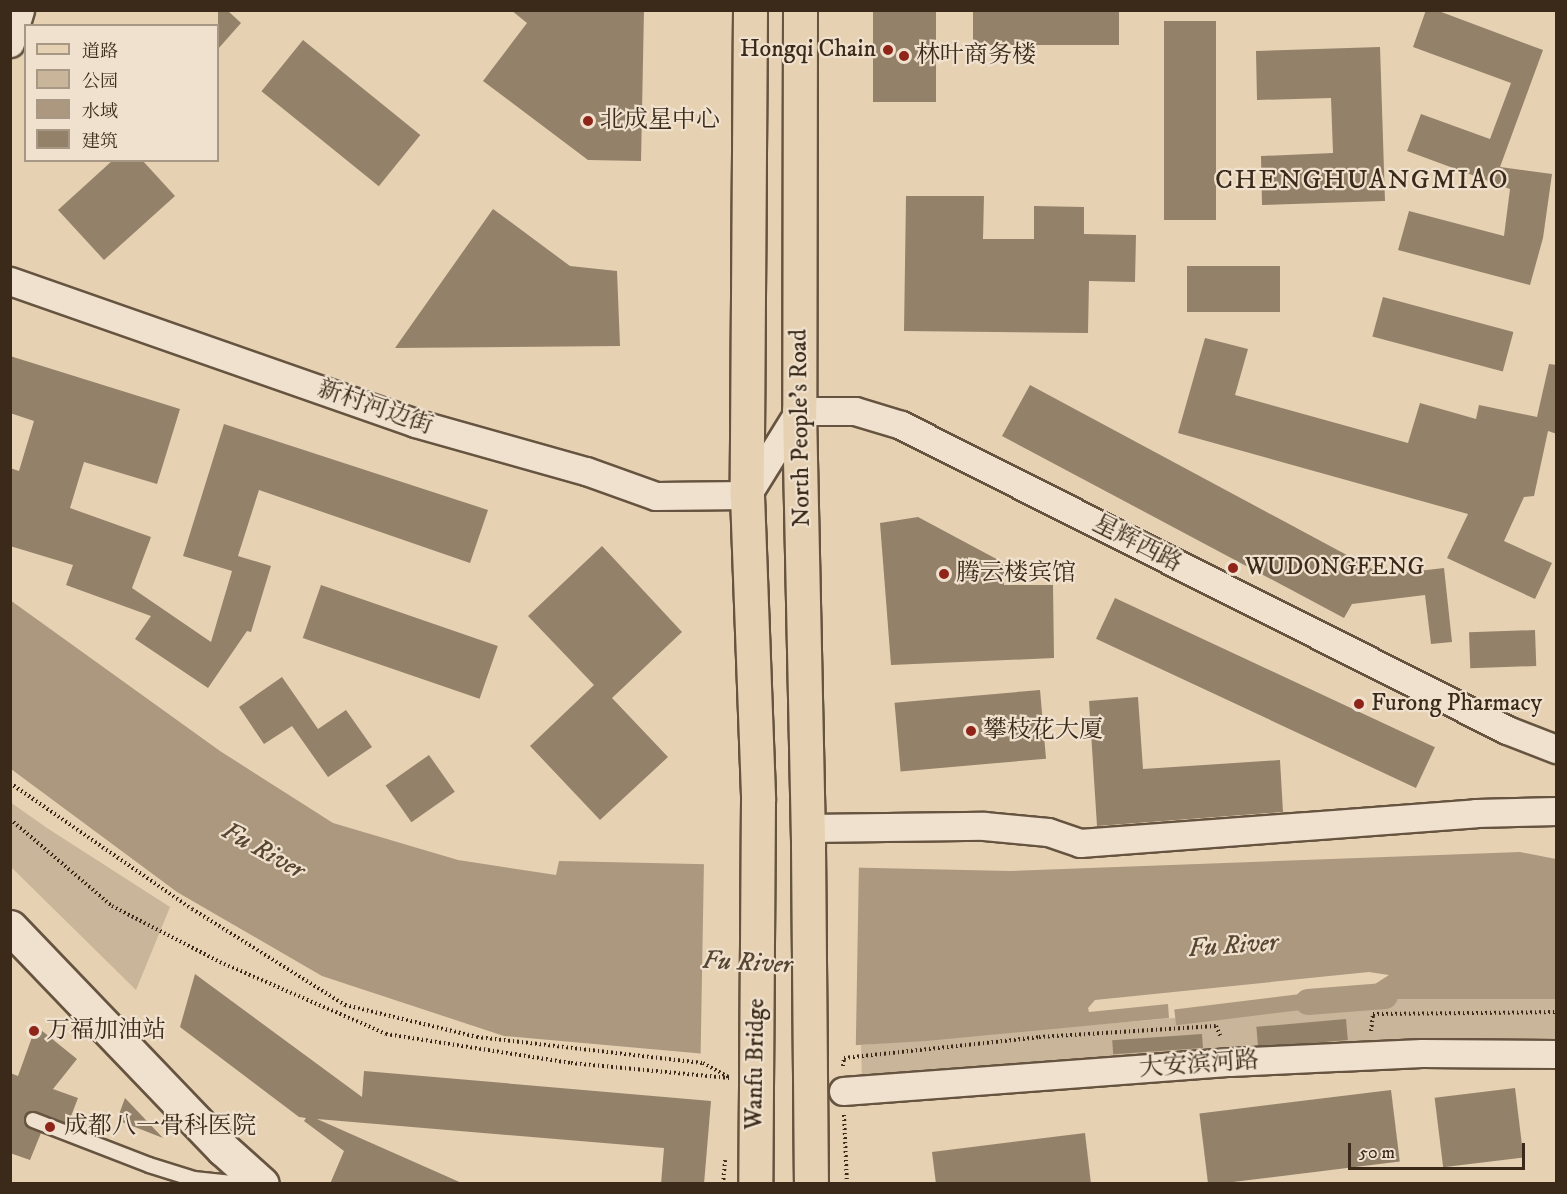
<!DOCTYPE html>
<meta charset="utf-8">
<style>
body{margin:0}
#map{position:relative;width:1567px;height:1194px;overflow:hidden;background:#e6d1b3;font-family:"IM FELL DW Pica","Noto Serif SC",serif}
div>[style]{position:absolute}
.green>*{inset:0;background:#c9b599}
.water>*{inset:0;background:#ac987f;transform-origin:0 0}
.pier>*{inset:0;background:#e6d1b3;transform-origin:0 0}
.canal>*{height:26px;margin:-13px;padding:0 13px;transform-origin:13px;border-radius:13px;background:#ac987f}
.building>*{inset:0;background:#948169;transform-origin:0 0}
.path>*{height:4px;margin-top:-2px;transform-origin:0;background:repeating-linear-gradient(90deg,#3b2a19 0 1.5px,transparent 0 4.5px)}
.roads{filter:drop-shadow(2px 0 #665440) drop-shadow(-2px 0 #665440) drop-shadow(0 2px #665440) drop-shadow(0 -2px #665440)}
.service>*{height:14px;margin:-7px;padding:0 7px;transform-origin:7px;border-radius:7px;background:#efe1ce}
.minor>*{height:27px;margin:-13.5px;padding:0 13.5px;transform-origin:13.5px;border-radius:13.5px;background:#efe1ce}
.tertiary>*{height:33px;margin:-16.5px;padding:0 16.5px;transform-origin:16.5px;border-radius:16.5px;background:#efe1ce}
.primary>*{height:33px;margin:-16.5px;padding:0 16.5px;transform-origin:16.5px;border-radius:16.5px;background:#e6d1b3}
.dots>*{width:16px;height:16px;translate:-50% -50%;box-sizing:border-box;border:3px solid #efe1ce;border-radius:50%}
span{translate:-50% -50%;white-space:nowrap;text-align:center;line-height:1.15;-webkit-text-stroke:4.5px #efe1ce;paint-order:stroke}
.poi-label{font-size:24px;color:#3b2a19}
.right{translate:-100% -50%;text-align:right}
.left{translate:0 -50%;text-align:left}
.street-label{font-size:24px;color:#3b2a19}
.water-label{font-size:26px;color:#574632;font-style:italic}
.quarter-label{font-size:27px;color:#3b2a19;letter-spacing:1.5px}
.frame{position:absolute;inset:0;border:12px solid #3b2a19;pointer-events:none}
.legend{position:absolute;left:24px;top:24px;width:195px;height:138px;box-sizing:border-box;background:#efe1ce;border:2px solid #a79886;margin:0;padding:8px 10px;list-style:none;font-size:18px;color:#3b2a19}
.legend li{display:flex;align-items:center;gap:12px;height:30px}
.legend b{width:30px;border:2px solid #a79886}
.scale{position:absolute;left:1348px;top:1143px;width:177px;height:27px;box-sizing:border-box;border:3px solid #3b2a19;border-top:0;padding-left:8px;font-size:18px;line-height:21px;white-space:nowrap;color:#3b2a19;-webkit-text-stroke:4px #efe1ce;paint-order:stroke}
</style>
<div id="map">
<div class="green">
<i style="clip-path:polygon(10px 802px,47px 828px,170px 907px,136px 990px,11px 867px)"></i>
<i style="clip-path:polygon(1512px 997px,1556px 999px,1556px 1049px,862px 1081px,861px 1045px,1394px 999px)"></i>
</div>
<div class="water">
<i style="clip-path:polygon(10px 600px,220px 751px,333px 823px,458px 860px,556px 875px,559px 861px,1010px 871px,1520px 852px,1556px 859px,1556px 999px,1394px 999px,1351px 1004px,1351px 988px,1375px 984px,1389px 975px,1369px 972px,1095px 1000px,1088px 1008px,1089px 1012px,1168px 1004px,1169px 1018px,926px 1041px,706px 1054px,504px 1036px,322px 976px,177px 892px,11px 769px)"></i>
<i style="left:1341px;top:989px;width:16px;height:168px;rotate:83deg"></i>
</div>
<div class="pier">
<i style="left:704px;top:861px;width:155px;height:196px;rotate:1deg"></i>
</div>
<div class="canal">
<i style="left:1308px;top:1002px;width:77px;rotate:-4.5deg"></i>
</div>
<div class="building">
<i style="clip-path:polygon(218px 10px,227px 10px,241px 23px,218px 49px)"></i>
<i style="clip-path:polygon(511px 10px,644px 10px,641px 161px,588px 160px,483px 81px,527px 23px)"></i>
<i style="left:873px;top:10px;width:63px;height:92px"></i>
<i style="left:973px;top:10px;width:146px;height:35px"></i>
<i style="clip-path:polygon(1426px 10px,1436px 10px,1543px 50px,1500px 167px,1552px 174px,1543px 238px,1530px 285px,1398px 250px,1409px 211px,1504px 236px,1510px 189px,1407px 151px,1421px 114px,1490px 139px,1511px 83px,1413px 47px)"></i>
<i style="left:1164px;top:21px;width:52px;height:199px"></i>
<i style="left:303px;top:40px;width:151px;height:66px;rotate:39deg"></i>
<i style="clip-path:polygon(1380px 47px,1385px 201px,1262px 205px,1261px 156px,1333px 153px,1331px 98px,1257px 100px,1256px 51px)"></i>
<i style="clip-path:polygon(113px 160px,142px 160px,175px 196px,104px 260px,58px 210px)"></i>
<i style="clip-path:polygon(906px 196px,984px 196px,983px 239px,1034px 239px,1034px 206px,1084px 207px,1084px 234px,1136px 235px,1135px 282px,1089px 281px,1088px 333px,904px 331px)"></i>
<i style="clip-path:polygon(493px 209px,570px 266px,617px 271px,620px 346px,395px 348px)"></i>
<i style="left:1187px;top:266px;width:93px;height:46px"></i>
<i style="left:1383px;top:297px;width:135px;height:41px;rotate:15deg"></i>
<i style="clip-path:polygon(1205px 338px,1248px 349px,1235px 395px,1408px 443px,1420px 403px,1476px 419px,1479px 405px,1537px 417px,1549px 364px,1557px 365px,1557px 434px,1548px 431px,1534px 496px,1524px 497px,1504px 541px,1552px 563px,1535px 599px,1447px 558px,1468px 514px,1178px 433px)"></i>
<i style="clip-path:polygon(10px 356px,180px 409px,157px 484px,84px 462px,70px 508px,151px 537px,132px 588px,211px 642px,232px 571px,183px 556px,224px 424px,488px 510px,470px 563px,259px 490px,238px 556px,271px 566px,251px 632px,247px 631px,208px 688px,135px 639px,151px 616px,66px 585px,73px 565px,10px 546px,10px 468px,19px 471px,34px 421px,10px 413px)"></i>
<i style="clip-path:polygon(1030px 385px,1384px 575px,1444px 568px,1452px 642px,1431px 644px,1425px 595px,1352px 604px,1344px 618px,1002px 436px)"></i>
<i style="clip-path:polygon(918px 517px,1004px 563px,1004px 585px,1053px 585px,1054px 658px,891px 665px,880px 523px)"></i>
<i style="clip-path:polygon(602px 546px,682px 632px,612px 698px,668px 757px,600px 820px,530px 746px,594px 685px,528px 616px)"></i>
<i style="left:321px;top:585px;width:187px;height:56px;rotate:19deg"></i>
<i style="left:1115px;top:598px;width:353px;height:45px;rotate:25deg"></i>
<i style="left:1535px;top:630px;width:36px;height:66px;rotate:88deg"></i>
<i style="clip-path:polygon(282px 677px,318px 729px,346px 710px,372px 747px,328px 777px,292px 726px,264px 744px,239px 707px)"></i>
<i style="left:1040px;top:690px;width:69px;height:146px;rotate:85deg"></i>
<i style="clip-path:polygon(1138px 697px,1143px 769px,1280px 760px,1283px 812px,1097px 826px,1089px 701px)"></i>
<i style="left:429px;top:755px;width:45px;height:53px;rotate:55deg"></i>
<i style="clip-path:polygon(195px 974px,362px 1097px,364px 1071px,711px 1101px,704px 1184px,661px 1184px,664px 1148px,317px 1119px,464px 1184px,330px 1184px,344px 1151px,304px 1121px,306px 1118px,299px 1117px,180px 1027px)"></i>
<i style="left:1346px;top:1019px;width:21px;height:90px;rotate:85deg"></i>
<i style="clip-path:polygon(36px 1026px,77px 1059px,53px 1089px,78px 1098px,68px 1124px,36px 1112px,27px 1113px,26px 1125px,41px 1133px,30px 1160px,10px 1153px,10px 1073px,18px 1076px)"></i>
<i style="left:1202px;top:1034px;width:14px;height:90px;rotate:86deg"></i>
<i style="left:1515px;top:1088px;width:70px;height:81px;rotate:83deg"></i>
<i style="left:1391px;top:1090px;width:72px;height:193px;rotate:83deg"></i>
<i style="clip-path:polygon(125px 1098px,163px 1138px,117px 1120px)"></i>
<i style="clip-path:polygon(1085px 1133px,1091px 1184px,936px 1184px,932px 1152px)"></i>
</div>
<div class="path">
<i style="left:10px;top:783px;width:221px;rotate:34.7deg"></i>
<i style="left:192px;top:909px;width:181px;rotate:32.1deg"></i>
<i style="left:345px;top:1005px;width:136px;rotate:13.6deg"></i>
<i style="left:477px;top:1037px;width:227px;rotate:6.6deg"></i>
<i style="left:703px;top:1063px;width:29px;rotate:29deg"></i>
<i style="left:10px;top:819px;width:134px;rotate:40.5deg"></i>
<i style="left:112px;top:906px;width:122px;rotate:27.4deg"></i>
<i style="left:220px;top:962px;width:181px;rotate:23.4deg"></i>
<i style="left:386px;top:1034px;width:187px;rotate:8.9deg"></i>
<i style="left:571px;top:1063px;width:159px;rotate:5.4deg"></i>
<i style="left:1371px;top:1031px;width:17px;rotate:-83deg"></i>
<i style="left:1373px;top:1014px;width:183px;rotate:-0.6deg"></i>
<i style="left:843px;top:1066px;width:8px;rotate:-83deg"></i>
<i style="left:844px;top:1058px;width:196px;rotate:-6.1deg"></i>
<i style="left:1039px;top:1037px;width:177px;rotate:-3.6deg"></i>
<i style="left:1216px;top:1026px;width:13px;rotate:67deg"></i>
<i style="left:844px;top:1115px;width:69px;rotate:87.5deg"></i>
<i style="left:723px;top:1184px;width:24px;rotate:-85deg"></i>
</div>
<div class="roads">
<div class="service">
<i style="left:33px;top:1120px;width:124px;rotate:21.2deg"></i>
<i style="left:149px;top:1165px;width:47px;rotate:17.3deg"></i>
<i style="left:194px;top:1179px;width:48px;rotate:5.9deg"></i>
</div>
<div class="minor">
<i style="left:10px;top:43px;width:34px;rotate:-73deg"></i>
<i style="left:10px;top:281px;width:429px;rotate:19.3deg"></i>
<i style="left:415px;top:423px;width:178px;rotate:15.7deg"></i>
<i style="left:586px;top:471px;width:74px;rotate:19.7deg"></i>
<i style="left:656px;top:496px;width:91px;rotate:-0.6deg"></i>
<i style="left:747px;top:495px;width:99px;rotate:-58.2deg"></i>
<i style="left:799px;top:411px;width:56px"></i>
<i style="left:855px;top:411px;width:48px;rotate:16.9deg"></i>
<i style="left:901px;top:425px;width:678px;rotate:26.72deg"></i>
<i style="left:1507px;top:730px;width:53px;rotate:21.2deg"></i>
<i style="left:808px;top:828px;width:176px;rotate:-0.7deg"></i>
<i style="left:984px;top:826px;width:64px;rotate:5.4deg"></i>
<i style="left:1048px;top:832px;width:34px;rotate:19deg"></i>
<i style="left:1080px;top:843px;width:397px;rotate:-4.3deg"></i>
<i style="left:1476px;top:813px;width:80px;rotate:-1.4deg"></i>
<i style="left:843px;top:1091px;width:388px;rotate:-4.3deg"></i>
<i style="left:1230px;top:1062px;width:192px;rotate:-2.7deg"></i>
<i style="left:1422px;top:1053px;width:134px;rotate:0.4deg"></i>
</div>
<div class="tertiary">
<i style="left:10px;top:927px;width:308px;rotate:46.2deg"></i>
<i style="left:223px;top:1149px;width:52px;rotate:41.9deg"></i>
</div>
<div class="primary">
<i style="left:750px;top:10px;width:485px;rotate:90.4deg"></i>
<i style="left:747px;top:495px;width:305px;rotate:87.9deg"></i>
<i style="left:758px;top:800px;width:384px;rotate:90.4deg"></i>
<i style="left:800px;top:10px;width:401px;rotate:90.1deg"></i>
<i style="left:799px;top:411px;width:435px;rotate:88.8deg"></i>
<i style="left:808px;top:846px;width:338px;rotate:89.5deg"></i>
</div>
</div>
<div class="dots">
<i style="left:888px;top:50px;background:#8f2418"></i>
<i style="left:904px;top:56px;background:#8f2418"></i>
<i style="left:588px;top:121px;background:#8f2418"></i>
<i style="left:1233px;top:568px;background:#8f2418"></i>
<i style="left:944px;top:574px;background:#8f2418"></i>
<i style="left:1359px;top:704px;background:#8f2418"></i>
<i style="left:971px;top:731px;background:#8f2418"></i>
<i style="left:34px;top:1031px;background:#8f2418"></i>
<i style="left:50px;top:1127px;background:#8f2418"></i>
</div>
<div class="poi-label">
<span class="right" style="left:876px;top:50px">Hongqi Chain</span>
<span class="left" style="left:916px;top:56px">林叶商务楼</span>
<span class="left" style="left:600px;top:121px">北成星中心</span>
<span class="left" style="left:1245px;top:568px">WUDONGFENG</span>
<span class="left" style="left:956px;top:574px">腾云楼宾馆</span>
<span class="left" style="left:1371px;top:704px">Furong Pharmacy</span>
<span class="left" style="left:983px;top:731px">攀枝花大厦</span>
<span class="left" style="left:46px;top:1031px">万福加油站</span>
<span class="left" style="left:64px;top:1127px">成都八一骨科医院</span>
</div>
<div class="street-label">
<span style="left:375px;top:408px;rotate:19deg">新村河边街</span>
<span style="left:801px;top:428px;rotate:-91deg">North People's Road</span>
<span style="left:1137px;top:544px;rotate:27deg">星辉西路</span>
<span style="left:756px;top:1064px;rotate:-89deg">Wanfu Bridge</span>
<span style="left:1199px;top:1065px;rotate:-4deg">大安滨河路</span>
</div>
<div class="water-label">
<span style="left:263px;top:851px;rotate:29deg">Fu River</span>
<span style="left:1233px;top:946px;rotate:-4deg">Fu River</span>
<span style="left:747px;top:963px;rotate:3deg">Fu River</span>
</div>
<div class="quarter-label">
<span style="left:1362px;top:181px">CHENGHUANGMIAO</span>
</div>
<div class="frame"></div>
<ul class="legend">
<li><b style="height:8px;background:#e6d1b3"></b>道路</li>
<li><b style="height:16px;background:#c9b599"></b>公园</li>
<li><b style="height:16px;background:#ac987f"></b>水域</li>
<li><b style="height:16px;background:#948169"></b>建筑</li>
</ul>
<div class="scale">50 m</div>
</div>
